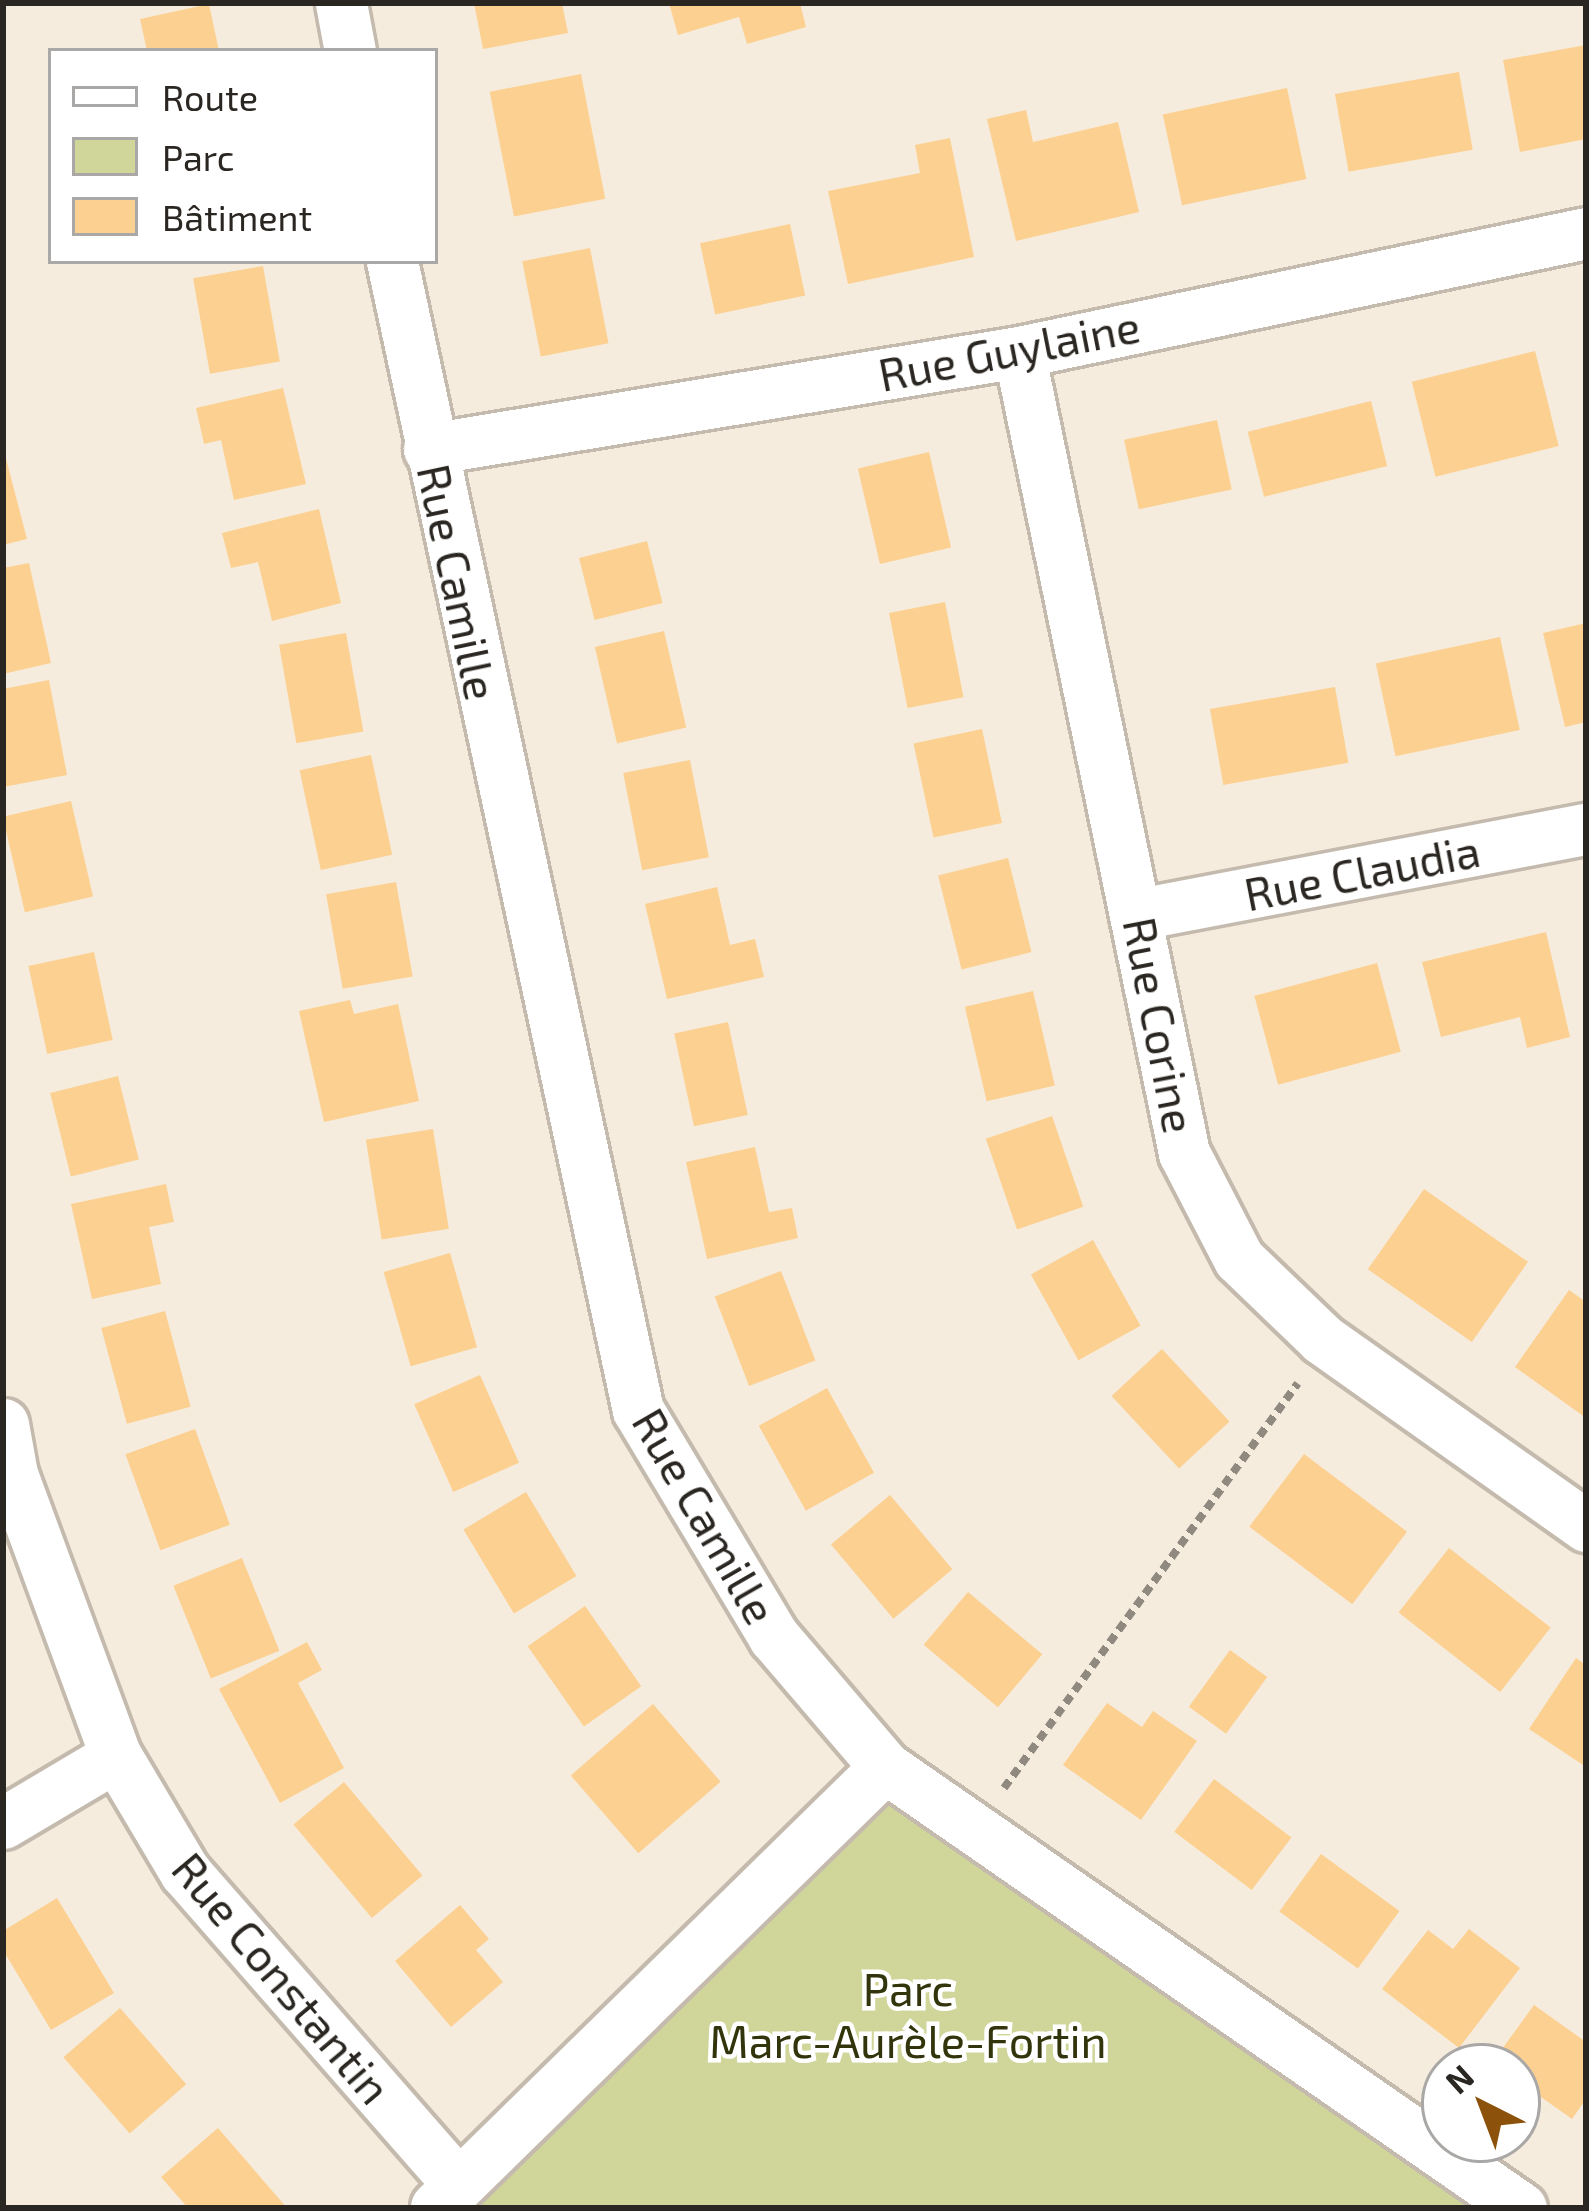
<!DOCTYPE html>
<meta charset="utf-8">
<style>
body{margin:0}
#map{position:relative;width:1589px;height:2211px;overflow:hidden;background:#f6ecde;font-family:"Exo 2",sans-serif}
div>[style]{position:absolute}
.green>*{inset:0;background:#d0d59a}
.building>*{inset:0;background:#fcd090;transform-origin:0 0}
.path>*{height:8px;margin-top:-4px;transform-origin:0;background:repeating-linear-gradient(90deg,#90897f 0 9px,transparent 0 15px)}
.roads{filter:drop-shadow(3px 0 #c4baad) drop-shadow(-3px 0 #c4baad) drop-shadow(0 3px #c4baad) drop-shadow(0 -3px #c4baad)}
.minor>*{height:51px;margin:-25.5px;padding:0 25.5px;transform-origin:25.5px;border-radius:25.5px;background:#fff}
span{translate:-50% -50%;white-space:nowrap;text-align:center;line-height:1.15;-webkit-text-stroke:9px #fff;paint-order:stroke}
.street-label{font-size:45px;color:#2a2621}
.park-label{font-size:45px;color:#32340b}
.frame{position:absolute;inset:0;border:6px solid #2a2621;pointer-events:none}
.legend{position:absolute;left:48px;top:48px;width:390px;height:216px;box-sizing:border-box;background:#fff;border:3px solid #aaa8a6;margin:0;padding:15px 21px;list-style:none;font-size:36px;color:#2a2621}
.legend li{display:flex;align-items:center;gap:24px;height:60px}
.legend b{width:60px;border:3px solid #aaa8a6}
.north{position:absolute;left:1421px;top:2043px;width:120px;height:120px;box-sizing:border-box;background:#fff;border:3px solid #aaa8a6;border-radius:50%;rotate:318deg;font-size:33px;font-weight:700;line-height:48px;text-align:center;color:#2a2621}
.north::after{content:'';display:block;margin:auto;width:42px;height:54px;background:#8c520c;clip-path:polygon(50% 0,100% 100%,50% 72%,0 100%)}
</style>
<div id="map">
<div class="green">
<i style="clip-path:polygon(885px 1767px,1520px 2208px,436px 2208px)"></i>
</div>
<div class="building">
<i style="clip-path:polygon(474px 3px,562px 3px,568px 33px,483px 49px)"></i>
<i style="clip-path:polygon(669px 3px,800px 3px,806px 27px,747px 44px,739px 17px,678px 35px)"></i>
<i style="clip-path:polygon(209px 4px,219px 51px,147px 51px,140px 19px)"></i>
<i style="clip-path:polygon(1586px 45px,1586px 139px,1520px 152px,1503px 60px)"></i>
<i style="left:1459px;top:72px;width:79px;height:126px;rotate:80deg"></i>
<i style="left:581px;top:74px;width:127px;height:93px;rotate:79deg"></i>
<i style="left:1287px;top:88px;width:93px;height:127px;rotate:78deg"></i>
<i style="clip-path:polygon(1026px 110px,1033px 142px,1118px 122px,1139px 212px,1016px 241px,987px 119px)"></i>
<i style="clip-path:polygon(950px 138px,974px 257px,848px 284px,828px 191px,920px 173px,915px 145px)"></i>
<i style="left:790px;top:224px;width:73px;height:92px;rotate:78deg"></i>
<i style="left:590px;top:248px;width:97px;height:69px;rotate:79deg"></i>
<i style="left:263px;top:266px;width:97px;height:71px;rotate:80deg"></i>
<i style="left:1535px;top:351px;width:98px;height:127px;rotate:76deg"></i>
<i style="clip-path:polygon(283px 388px,306px 484px,234px 500px,221px 440px,204px 444px,196px 408px)"></i>
<i style="left:1371px;top:401px;width:67px;height:127px;rotate:76deg"></i>
<i style="left:1217px;top:420px;width:71px;height:95px;rotate:78deg"></i>
<i style="clip-path:polygon(3px 447px,27px 539px,3px 545px)"></i>
<i style="left:929px;top:452px;width:98px;height:73px;rotate:77deg"></i>
<i style="clip-path:polygon(319px 509px,341px 603px,272px 621px,258px 562px,231px 568px,222px 533px)"></i>
<i style="left:647px;top:541px;width:64px;height:70px;rotate:76deg"></i>
<i style="clip-path:polygon(29px 563px,51px 663px,3px 674px,3px 568px)"></i>
<i style="left:945px;top:602px;width:97px;height:57px;rotate:79deg"></i>
<i style="clip-path:polygon(1586px 623px,1586px 722px,1565px 727px,1543px 633px)"></i>
<i style="left:664px;top:631px;width:99px;height:71px;rotate:77deg"></i>
<i style="left:346px;top:633px;width:100px;height:68px;rotate:80deg"></i>
<i style="left:1500px;top:637px;width:95px;height:127px;rotate:78deg"></i>
<i style="clip-path:polygon(49px 680px,67px 775px,3px 787px,3px 689px)"></i>
<i style="left:1335px;top:687px;width:77px;height:127px;rotate:80deg"></i>
<i style="left:982px;top:729px;width:96px;height:70px;rotate:78deg"></i>
<i style="left:371px;top:755px;width:102px;height:73px;rotate:78deg"></i>
<i style="left:690px;top:760px;width:99px;height:68px;rotate:79deg"></i>
<i style="left:71px;top:801px;width:98px;height:70px;rotate:77deg"></i>
<i style="left:1008px;top:858px;width:97px;height:72px;rotate:76deg"></i>
<i style="left:396px;top:882px;width:96px;height:71px;rotate:80deg"></i>
<i style="clip-path:polygon(717px 887px,730px 945px,755px 939px,764px 977px,667px 999px,645px 904px)"></i>
<i style="clip-path:polygon(1546px 932px,1570px 1037px,1527px 1048px,1520px 1017px,1441px 1037px,1422px 962px)"></i>
<i style="left:94px;top:952px;width:90px;height:67px;rotate:78deg"></i>
<i style="left:1377px;top:963px;width:92px;height:127px;rotate:75deg"></i>
<i style="left:1033px;top:991px;width:97px;height:70px;rotate:77deg"></i>
<i style="clip-path:polygon(350px 1000px,354px 1014px,398px 1004px,419px 1101px,324px 1122px,299px 1011px)"></i>
<i style="left:728px;top:1022px;width:95px;height:55px;rotate:78deg"></i>
<i style="left:118px;top:1076px;width:86px;height:70px;rotate:76deg"></i>
<i style="left:1052px;top:1116px;width:96px;height:70px;rotate:71deg"></i>
<i style="left:433px;top:1129px;width:101px;height:68px;rotate:81deg"></i>
<i style="clip-path:polygon(755px 1147px,769px 1212px,792px 1208px,798px 1238px,707px 1259px,686px 1162px)"></i>
<i style="clip-path:polygon(166px 1184px,174px 1222px,149px 1227px,161px 1284px,92px 1299px,71px 1204px)"></i>
<i style="left:1424px;top:1189px;width:127px;height:98px;rotate:35deg"></i>
<i style="left:1093px;top:1240px;width:98px;height:71px;rotate:61deg"></i>
<i style="left:450px;top:1253px;width:98px;height:69px;rotate:74deg"></i>
<i style="left:781px;top:1271px;width:96px;height:71px;rotate:69deg"></i>
<i style="clip-path:polygon(1569px 1290px,1586px 1302px,1586px 1418px,1515px 1367px)"></i>
<i style="left:165px;top:1311px;width:99px;height:66px;rotate:75deg"></i>
<i style="left:1162px;top:1349px;width:99px;height:69px;rotate:47deg"></i>
<i style="left:480px;top:1375px;width:96px;height:72px;rotate:66deg"></i>
<i style="left:827px;top:1388px;width:97px;height:78px;rotate:61deg"></i>
<i style="left:195px;top:1429px;width:102px;height:74px;rotate:70deg"></i>
<i style="left:1304px;top:1454px;width:129px;height:91px;rotate:37deg"></i>
<i style="left:526px;top:1492px;width:98px;height:73px;rotate:59deg"></i>
<i style="left:890px;top:1495px;width:97px;height:77px;rotate:50deg"></i>
<i style="left:1449px;top:1548px;width:129px;height:82px;rotate:38deg"></i>
<i style="left:242px;top:1558px;width:100px;height:74px;rotate:68deg"></i>
<i style="left:968px;top:1592px;width:97px;height:69px;rotate:40deg"></i>
<i style="left:585px;top:1606px;width:98px;height:70px;rotate:55deg"></i>
<i style="clip-path:polygon(307px 1642px,322px 1670px,298px 1683px,344px 1768px,280px 1803px,219px 1689px)"></i>
<i style="left:1230px;top:1650px;width:46px;height:70px;rotate:36deg"></i>
<i style="clip-path:polygon(1576px 1658px,1586px 1665px,1586px 1767px,1529px 1729px)"></i>
<i style="clip-path:polygon(1107px 1703px,1142px 1727px,1153px 1711px,1197px 1741px,1141px 1820px,1063px 1765px)"></i>
<i style="left:653px;top:1704px;width:103px;height:109px;rotate:49deg"></i>
<i style="left:1214px;top:1779px;width:97px;height:66px;rotate:37deg"></i>
<i style="left:344px;top:1782px;width:122px;height:66px;rotate:50deg"></i>
<i style="left:1321px;top:1854px;width:97px;height:71px;rotate:36deg"></i>
<i style="clip-path:polygon(57px 1898px,114px 1993px,51px 2030px,3px 1950px,3px 1931px)"></i>
<i style="clip-path:polygon(460px 1905px,489px 1939px,476px 1950px,503px 1982px,451px 2027px,395px 1961px)"></i>
<i style="clip-path:polygon(1469px 1929px,1520px 1968px,1459px 2048px,1382px 1989px,1428px 1930px,1453px 1949px)"></i>
<i style="clip-path:polygon(1534px 2005px,1586px 2042px,1586px 2099px,1572px 2119px,1531px 2090px,1524px 2101px,1517px 2096px,1517px 2067px,1489px 2067px)"></i>
<i style="left:120px;top:2008px;width:101px;height:75px;rotate:49deg"></i>
<i style="clip-path:polygon(218px 2128px,287px 2208px,188px 2208px,161px 2177px)"></i>
</div>
<div class="path">
<i style="left:1004px;top:1788px;width:500px;rotate:-54.02deg"></i>
</div>
<div class="roads">
<div class="minor">
<i style="left:341px;top:3px;width:49px;rotate:79.4deg"></i>
<i style="left:392px;top:261px;width:1175px;rotate:77.92deg"></i>
<i style="left:638px;top:1410px;width:265px;rotate:59.1deg"></i>
<i style="left:774px;top:1637px;width:171px;rotate:49.5deg"></i>
<i style="left:885px;top:1767px;width:774px;rotate:34.74deg"></i>
<i style="left:1019px;top:352px;width:818px;rotate:78.36deg"></i>
<i style="left:1184px;top:1153px;width:119px;rotate:62.6deg"></i>
<i style="left:1239px;top:1259px;width:115px;rotate:43.9deg"></i>
<i style="left:1322px;top:1339px;width:324px;rotate:35.3deg"></i>
<i style="left:429px;top:449px;width:598px;rotate:-9.34deg"></i>
<i style="left:1019px;top:352px;width:579px;rotate:-11.85deg"></i>
<i style="left:1139px;top:914px;width:455px;rotate:-10.8deg"></i>
<i style="left:3px;top:1424px;width:51px;rotate:79.8deg"></i>
<i style="left:12px;top:1474px;width:301px;rotate:69.8deg"></i>
<i style="left:116px;top:1756px;width:135px;rotate:59.3deg"></i>
<i style="left:185px;top:1872px;width:413px;rotate:48.8deg"></i>
<i style="left:3px;top:1823px;width:131px;rotate:-30.7deg"></i>
<i style="left:436px;top:2207px;width:629px;rotate:-44.42deg"></i>
</div>
</div>
<div class="street-label">
<span style="left:1009px;top:350px;rotate:-11deg">Rue Guylaine</span>
<span style="left:458px;top:582px;rotate:78deg">Rue Camille</span>
<span style="left:1362px;top:872px;rotate:-11deg">Rue Claudia</span>
<span style="left:1160px;top:1025px;rotate:79deg">Rue Corine</span>
<span style="left:705px;top:1516px;rotate:60deg">Rue Camille</span>
<span style="left:282px;top:1978px;rotate:50deg">Rue Constantin</span>
</div>
<div class="park-label">
<span style="left:908px;top:2015px">Parc<br>Marc-Aurèle-Fortin</span>
</div>
<div class="frame"></div>
<ul class="legend">
<li><b style="height:15px;background:#fff"></b>Route</li>
<li><b style="height:33px;background:#d0d59a"></b>Parc</li>
<li><b style="height:33px;background:#fcd090"></b>Bâtiment</li>
</ul>
<div class="north">N</div>
</div>
